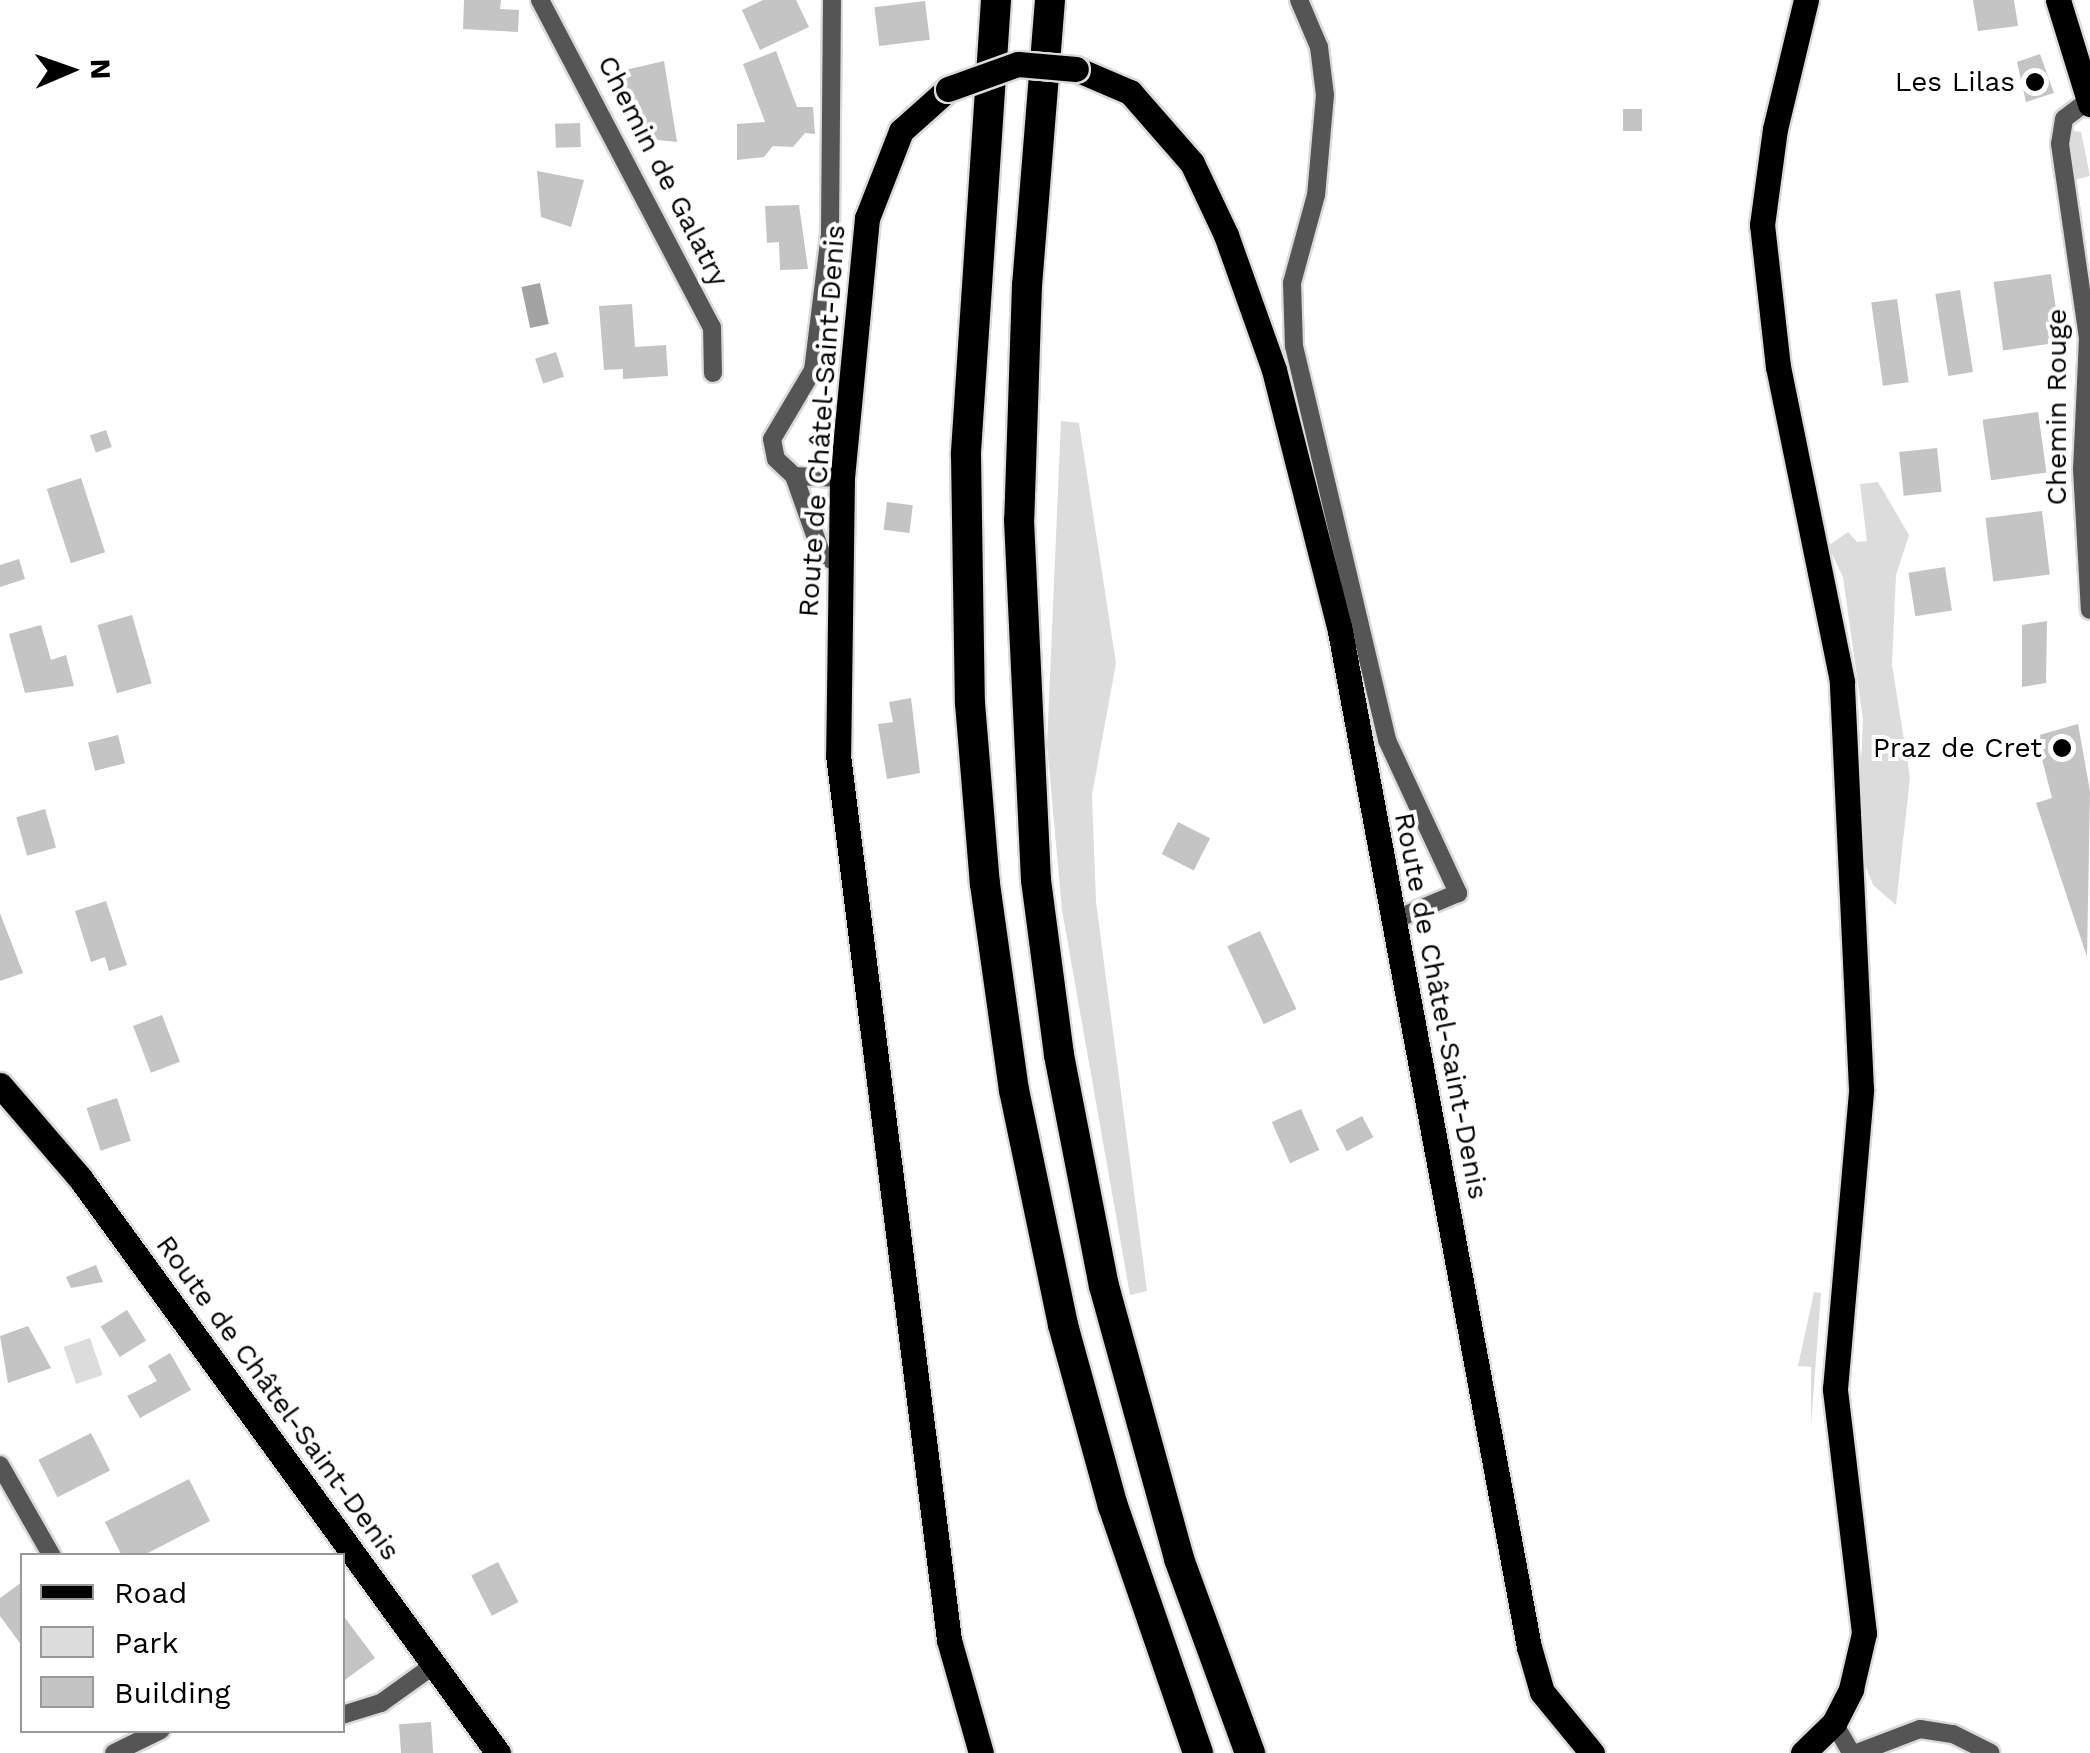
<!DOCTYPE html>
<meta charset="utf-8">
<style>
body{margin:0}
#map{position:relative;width:2090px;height:1753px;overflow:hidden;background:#fff;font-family:"Work Sans",sans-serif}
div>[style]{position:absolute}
.green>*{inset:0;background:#dcdcdc;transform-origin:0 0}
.water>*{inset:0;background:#a3a3a3;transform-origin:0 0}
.building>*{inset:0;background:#c4c4c4;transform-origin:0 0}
.roads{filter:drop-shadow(2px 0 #dbdbdb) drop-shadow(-2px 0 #dbdbdb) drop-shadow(0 2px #dbdbdb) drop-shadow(0 -2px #dbdbdb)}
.street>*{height:18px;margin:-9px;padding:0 9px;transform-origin:9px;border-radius:9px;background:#555}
.primary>*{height:25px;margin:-12.5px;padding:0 12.5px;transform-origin:12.5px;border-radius:12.5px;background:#000}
.highway>*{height:30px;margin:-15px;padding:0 15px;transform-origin:15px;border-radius:15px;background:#000}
.bridges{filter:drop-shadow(2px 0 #dbdbdb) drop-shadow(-2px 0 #dbdbdb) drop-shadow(0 2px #dbdbdb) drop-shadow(0 -2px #dbdbdb)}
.primary-bridge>*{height:25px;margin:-12.5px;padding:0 12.5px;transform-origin:12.5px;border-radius:12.5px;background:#000}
.dots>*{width:28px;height:28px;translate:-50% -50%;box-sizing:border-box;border:5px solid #fff;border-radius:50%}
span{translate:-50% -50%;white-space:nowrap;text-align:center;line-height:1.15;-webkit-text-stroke:8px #fff;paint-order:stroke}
.poi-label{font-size:28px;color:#000}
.right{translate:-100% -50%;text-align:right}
.street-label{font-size:28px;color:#000}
.legend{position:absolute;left:20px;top:1553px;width:325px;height:180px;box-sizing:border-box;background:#fff;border:2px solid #999;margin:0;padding:12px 18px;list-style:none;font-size:30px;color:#000}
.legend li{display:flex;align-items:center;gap:20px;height:50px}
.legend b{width:50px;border:2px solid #999}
.north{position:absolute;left:20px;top:20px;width:100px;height:100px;-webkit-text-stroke:8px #fff;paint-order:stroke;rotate:88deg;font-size:28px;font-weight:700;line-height:40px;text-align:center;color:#000}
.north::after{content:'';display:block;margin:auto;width:35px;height:45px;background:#000;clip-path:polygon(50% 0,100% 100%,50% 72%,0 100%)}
</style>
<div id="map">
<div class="green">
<i style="clip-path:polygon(2074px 131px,2081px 132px,2090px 176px,2073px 180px,2067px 139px)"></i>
<i style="clip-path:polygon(1061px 421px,1079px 423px,1116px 663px,1092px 795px,1096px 902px,1147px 1291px,1130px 1295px,1062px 910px,1047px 745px)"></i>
<i style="clip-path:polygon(1878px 482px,1909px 535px,1896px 575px,1892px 665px,1910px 777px,1896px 905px,1873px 885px,1865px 864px,1859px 806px,1863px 720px,1843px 577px,1828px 546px,1848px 532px,1857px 542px,1867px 541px,1860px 484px)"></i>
<i style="clip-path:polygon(1814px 1292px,1821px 1293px,1811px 1425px,1811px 1367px,1798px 1366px)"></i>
<i style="left:90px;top:1338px;width:39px;height:28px;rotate:71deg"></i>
</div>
<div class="water">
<i style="left:540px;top:283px;width:42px;height:19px;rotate:78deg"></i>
</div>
<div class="building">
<i style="clip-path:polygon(464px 0,501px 0,500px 9px,519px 10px,518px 32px,463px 29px)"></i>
<i style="clip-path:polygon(763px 0,796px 0,809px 27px,760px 50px,742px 10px)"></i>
<i style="clip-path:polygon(1973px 0,2014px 0,2018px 26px,1978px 31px)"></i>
<i style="left:925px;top:1px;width:39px;height:51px;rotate:83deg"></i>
<i style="clip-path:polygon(776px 51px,797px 107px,813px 107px,815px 134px,805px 133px,793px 147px,773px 146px,764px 157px,737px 160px,737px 124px,765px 122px,743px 64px)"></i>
<i style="clip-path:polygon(2040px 54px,2054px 93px,2026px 102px,2017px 62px)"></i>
<i style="clip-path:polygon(664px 61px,677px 142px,658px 140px,640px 150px,626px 111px,621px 71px)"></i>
<i style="left:1642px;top:109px;width:22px;height:19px;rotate:90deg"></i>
<i style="left:580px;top:123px;width:24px;height:25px;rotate:88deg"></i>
<i style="clip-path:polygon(537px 171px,584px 180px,571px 227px,541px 217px)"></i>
<i style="clip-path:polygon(799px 205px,808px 269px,780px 270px,779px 242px,767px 243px,765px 206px)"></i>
<i style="left:2051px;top:274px;width:69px;height:58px;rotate:82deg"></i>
<i style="left:1960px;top:290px;width:83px;height:25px;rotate:81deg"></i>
<i style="left:1897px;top:299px;width:84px;height:26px;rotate:82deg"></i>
<i style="clip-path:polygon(632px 304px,635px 347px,666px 345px,668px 376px,623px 379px,623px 369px,604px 370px,599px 306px)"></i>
<i style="left:556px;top:352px;width:26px;height:22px;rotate:72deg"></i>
<i style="left:2038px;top:412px;width:61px;height:56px;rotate:82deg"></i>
<i style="left:106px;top:430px;width:18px;height:17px;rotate:71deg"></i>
<i style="left:1937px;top:448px;width:44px;height:38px;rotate:84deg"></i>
<i style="left:81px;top:478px;width:78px;height:36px;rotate:72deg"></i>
<i style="left:887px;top:502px;width:26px;height:28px;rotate:7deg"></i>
<i style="left:2042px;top:511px;width:64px;height:57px;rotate:83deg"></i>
<i style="clip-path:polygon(19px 559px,25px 579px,0 587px,0 565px)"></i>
<i style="left:1945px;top:567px;width:44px;height:37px;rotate:81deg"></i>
<i style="left:132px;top:615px;width:71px;height:36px;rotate:74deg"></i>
<i style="clip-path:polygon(2047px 621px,2046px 683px,2022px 687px,2022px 625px)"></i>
<i style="clip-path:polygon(41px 625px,51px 660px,66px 655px,74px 686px,25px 693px,9px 634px)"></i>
<i style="clip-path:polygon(911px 698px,920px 773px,887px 779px,878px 724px,893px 722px,889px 702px)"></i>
<i style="clip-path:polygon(2078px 724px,2090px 791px,2087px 957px,2036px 803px,2052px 798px,2036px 736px)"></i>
<i style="left:118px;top:735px;width:29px;height:31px;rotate:76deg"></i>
<i style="left:45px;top:809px;width:40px;height:30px;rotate:74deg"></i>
<i style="left:1178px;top:822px;width:36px;height:36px;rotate:27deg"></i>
<i style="clip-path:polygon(106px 901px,127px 965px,109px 971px,105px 957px,91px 962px,75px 911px)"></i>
<i style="clip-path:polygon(0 913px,23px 973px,0 981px)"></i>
<i style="left:1260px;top:931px;width:86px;height:36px;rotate:65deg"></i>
<i style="left:162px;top:1015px;width:50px;height:31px;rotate:69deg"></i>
<i style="left:117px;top:1098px;width:45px;height:32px;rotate:72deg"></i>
<i style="left:1301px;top:1109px;width:45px;height:32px;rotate:66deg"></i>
<i style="left:1362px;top:1116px;width:24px;height:30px;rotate:62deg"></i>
<i style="clip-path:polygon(96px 1265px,103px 1282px,71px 1288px,66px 1277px)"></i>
<i style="left:127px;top:1310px;width:36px;height:31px;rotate:58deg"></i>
<i style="clip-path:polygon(28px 1326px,51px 1368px,8px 1383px,0 1336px)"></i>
<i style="clip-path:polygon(170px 1353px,191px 1390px,140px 1418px,127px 1396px,157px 1381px,148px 1366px)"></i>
<i style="left:91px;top:1433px;width:42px;height:59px;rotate:63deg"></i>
<i style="clip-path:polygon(189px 1479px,210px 1521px,142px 1556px,122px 1556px,105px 1522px)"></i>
<i style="left:498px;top:1562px;width:45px;height:30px;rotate:63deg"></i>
<i style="clip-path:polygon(22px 1582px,22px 1646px,0 1616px,0 1598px)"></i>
<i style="clip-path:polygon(342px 1614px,375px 1658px,342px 1682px)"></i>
<i style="left:431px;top:1722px;width:31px;height:32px;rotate:86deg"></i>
</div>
<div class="roads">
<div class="street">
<i style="left:540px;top:0;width:369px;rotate:62.3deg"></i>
<i style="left:712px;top:327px;width:46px;rotate:88.8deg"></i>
<i style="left:832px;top:0;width:234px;rotate:90.5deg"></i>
<i style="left:830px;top:234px;width:137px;rotate:97.1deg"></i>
<i style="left:813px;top:370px;width:80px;rotate:120.7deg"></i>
<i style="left:772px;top:439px;width:20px;rotate:79deg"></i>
<i style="left:776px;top:459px;width:25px;rotate:43deg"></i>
<i style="left:794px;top:476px;width:48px;rotate:2.4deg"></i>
<i style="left:1299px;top:0;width:51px;rotate:66.9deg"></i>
<i style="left:1319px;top:47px;width:48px;rotate:82.9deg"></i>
<i style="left:1325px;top:95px;width:100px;rotate:95.1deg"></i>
<i style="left:1316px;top:195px;width:91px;rotate:105.3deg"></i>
<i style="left:1292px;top:283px;width:63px;rotate:88.2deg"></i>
<i style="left:1294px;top:346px;width:405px;rotate:76.7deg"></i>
<i style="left:1387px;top:740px;width:169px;rotate:65.1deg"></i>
<i style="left:1458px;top:893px;width:69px;rotate:157.1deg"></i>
<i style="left:2089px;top:100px;width:31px;rotate:143deg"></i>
<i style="left:2064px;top:119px;width:25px;rotate:99deg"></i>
<i style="left:2060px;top:144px;width:196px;rotate:81.8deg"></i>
<i style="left:2088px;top:338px;width:131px;rotate:92.6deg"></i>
<i style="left:2082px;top:469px;width:141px;rotate:86.8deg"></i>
<i style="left:794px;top:476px;width:84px;rotate:70.5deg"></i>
<i style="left:822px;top:555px;width:18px;rotate:27deg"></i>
<i style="left:0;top:1465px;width:105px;rotate:60.3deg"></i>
<i style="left:342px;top:1715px;width:41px;rotate:-17.1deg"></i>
<i style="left:381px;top:1703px;width:65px;rotate:-35.6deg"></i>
<i style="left:1834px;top:1723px;width:34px;rotate:60deg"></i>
<i style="left:114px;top:1753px;width:52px;rotate:-26.1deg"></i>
<i style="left:1857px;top:1753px;width:67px;rotate:-20.9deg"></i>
<i style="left:1920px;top:1729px;width:33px;rotate:9deg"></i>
<i style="left:1953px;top:1734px;width:42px;rotate:26.6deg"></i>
</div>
<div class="primary">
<i style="left:2058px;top:0;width:109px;rotate:72.9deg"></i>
<i style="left:1076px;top:69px;width:59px;rotate:23.1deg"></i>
<i style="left:1130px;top:92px;width:94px;rotate:48.9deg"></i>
<i style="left:1192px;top:163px;width:80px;rotate:64.7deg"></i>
<i style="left:1226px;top:235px;width:143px;rotate:70.4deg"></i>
<i style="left:1274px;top:370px;width:264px;rotate:75.8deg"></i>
<i style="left:1339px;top:626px;width:1039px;rotate:79.46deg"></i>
<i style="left:1529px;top:1647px;width:47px;rotate:73.9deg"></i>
<i style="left:1542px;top:1692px;width:79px;rotate:50.7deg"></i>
<i style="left:948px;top:89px;width:63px;rotate:138.2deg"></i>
<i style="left:901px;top:131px;width:93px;rotate:111.3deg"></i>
<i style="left:867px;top:218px;width:261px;rotate:95.5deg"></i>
<i style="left:842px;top:478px;width:277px;rotate:90.8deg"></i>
<i style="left:838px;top:755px;width:892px;rotate:82.85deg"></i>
<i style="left:949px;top:1640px;width:117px;rotate:74.2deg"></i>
<i style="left:0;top:1085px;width:123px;rotate:49.3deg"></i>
<i style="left:80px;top:1178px;width:711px;rotate:53.98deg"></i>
<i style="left:1803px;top:1753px;width:43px;rotate:-44.1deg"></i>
<i style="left:1834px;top:1723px;width:38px;rotate:-63deg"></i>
<i style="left:1851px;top:1689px;width:57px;rotate:-76.9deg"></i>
<i style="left:1864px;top:1633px;width:246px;rotate:-96.8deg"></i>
<i style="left:1835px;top:1389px;width:301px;rotate:-85deg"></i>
<i style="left:1861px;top:1089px;width:408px;rotate:-92.7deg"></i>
<i style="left:1842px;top:681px;width:320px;rotate:-101.5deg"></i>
<i style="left:1778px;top:367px;width:143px;rotate:-96.4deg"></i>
<i style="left:1762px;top:225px;width:97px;rotate:-82.3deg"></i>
<i style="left:1775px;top:129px;width:133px;rotate:-76.5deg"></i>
</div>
<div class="highway">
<i style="left:996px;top:0;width:456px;rotate:93.8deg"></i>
<i style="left:966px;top:455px;width:248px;rotate:89.1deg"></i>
<i style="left:970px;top:703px;width:182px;rotate:85.3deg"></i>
<i style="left:985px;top:884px;width:208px;rotate:82deg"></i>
<i style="left:1014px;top:1090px;width:240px;rotate:78.2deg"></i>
<i style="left:1063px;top:1325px;width:188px;rotate:74.6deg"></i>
<i style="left:1113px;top:1506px;width:261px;rotate:71deg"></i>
<i style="left:1050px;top:0;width:286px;rotate:94.6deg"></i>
<i style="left:1027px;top:285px;width:235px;rotate:91.9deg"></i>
<i style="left:1019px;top:520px;width:360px;rotate:87.3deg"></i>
<i style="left:1036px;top:880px;width:177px;rotate:82.5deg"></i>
<i style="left:1059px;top:1055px;width:235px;rotate:79deg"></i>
<i style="left:1104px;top:1286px;width:283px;rotate:74.6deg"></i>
<i style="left:1179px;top:1559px;width:207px;rotate:69.9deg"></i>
</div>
</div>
<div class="bridges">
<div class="primary-bridge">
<i style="left:948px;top:89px;width:74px;rotate:-19.7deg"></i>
<i style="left:1018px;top:64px;width:58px;rotate:4.9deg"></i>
</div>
</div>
<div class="dots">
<i style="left:2035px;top:82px;background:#000"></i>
<i style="left:2062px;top:748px;background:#000"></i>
</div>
<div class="poi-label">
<span class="right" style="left:2015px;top:82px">Les Lilas</span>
<span class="right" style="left:2042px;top:748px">Praz de Cret</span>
</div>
<div class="street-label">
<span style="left:663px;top:171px;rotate:63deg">Chemin de Galatry</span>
<span style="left:2057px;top:407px;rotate:-90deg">Chemin Rouge</span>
<span style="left:822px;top:421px;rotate:-86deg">Route de Châtel-Saint-Denis</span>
<span style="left:1441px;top:1006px;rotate:79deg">Route de Châtel-Saint-Denis</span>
<span style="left:278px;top:1398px;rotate:54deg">Route de Châtel-Saint-Denis</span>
</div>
<ul class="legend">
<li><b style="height:12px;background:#000"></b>Road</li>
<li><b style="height:28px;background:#dcdcdc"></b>Park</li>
<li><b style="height:28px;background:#c4c4c4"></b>Building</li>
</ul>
<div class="north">N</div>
</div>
